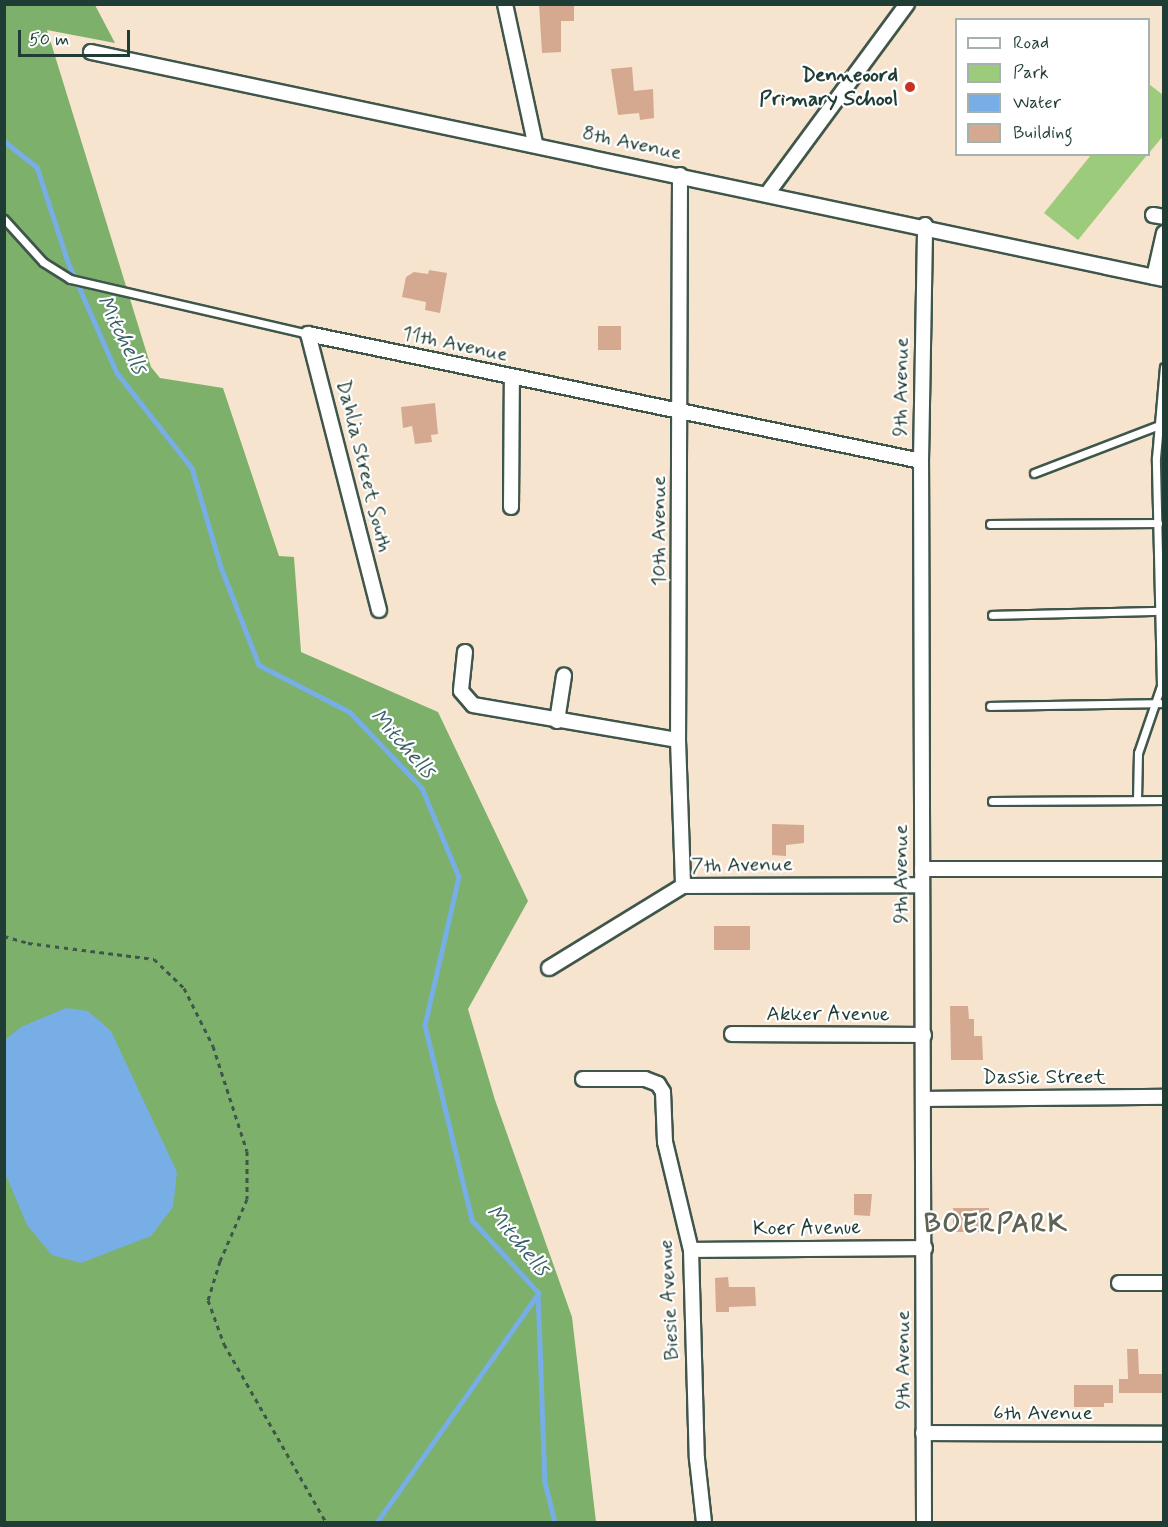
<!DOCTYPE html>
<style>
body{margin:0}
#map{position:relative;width:1168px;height:1527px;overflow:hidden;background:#f7e4cf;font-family:Mynerve,sans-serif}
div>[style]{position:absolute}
.green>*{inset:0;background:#9ccc7b}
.forest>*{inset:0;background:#7db06b}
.water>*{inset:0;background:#77aee6}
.stream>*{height:4.5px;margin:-2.25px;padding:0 2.25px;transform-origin:2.25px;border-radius:2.25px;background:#77aee6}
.building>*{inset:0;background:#d5a98f;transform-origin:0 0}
.path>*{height:3px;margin-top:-1.5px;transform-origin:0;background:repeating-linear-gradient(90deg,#3f564b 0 4.5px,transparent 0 9px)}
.roads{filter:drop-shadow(2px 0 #3f564b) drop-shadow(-2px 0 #3f564b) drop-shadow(0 2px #3f564b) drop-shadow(0 -2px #3f564b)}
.lane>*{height:7px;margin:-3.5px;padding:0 3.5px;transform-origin:3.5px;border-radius:3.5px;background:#fff}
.street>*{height:14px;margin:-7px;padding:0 7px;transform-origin:7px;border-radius:7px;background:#fff}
.dots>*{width:16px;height:16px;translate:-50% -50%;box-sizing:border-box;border:3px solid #fff;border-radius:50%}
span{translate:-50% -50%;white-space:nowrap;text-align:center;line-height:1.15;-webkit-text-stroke:4.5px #fff;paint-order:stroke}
.poi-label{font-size:21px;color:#1f3d34;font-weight:700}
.right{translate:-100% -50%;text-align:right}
.street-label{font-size:21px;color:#1f3d34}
.water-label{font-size:22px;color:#395f69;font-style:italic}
.district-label{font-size:27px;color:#5f6354;font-weight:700;letter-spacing:1.5px}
.frame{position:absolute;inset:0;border:6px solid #1f3d34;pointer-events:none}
.legend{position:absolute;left:955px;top:18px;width:195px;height:138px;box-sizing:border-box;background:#fff;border:2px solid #a5b1ae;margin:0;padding:8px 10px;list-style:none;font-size:18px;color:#1f3d34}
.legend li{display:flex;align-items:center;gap:12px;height:30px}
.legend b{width:30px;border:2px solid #a5b1ae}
.scale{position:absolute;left:18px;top:30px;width:112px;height:27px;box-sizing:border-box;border:3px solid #1f3d34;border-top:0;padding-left:8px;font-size:18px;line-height:21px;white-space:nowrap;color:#1f3d34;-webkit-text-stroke:4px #fff;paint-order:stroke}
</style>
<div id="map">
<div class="green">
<i style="clip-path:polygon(1149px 84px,1163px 95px,1164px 135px,1149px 153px)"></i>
<i style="clip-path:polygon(1091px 155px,1147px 155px,1078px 240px,1044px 213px)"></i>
</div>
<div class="forest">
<i style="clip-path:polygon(5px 5px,95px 5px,115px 43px,47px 30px,151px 367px,160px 378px,223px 388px,279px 556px,294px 557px,301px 652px,438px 712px,528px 901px,468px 1009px,495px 1100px,572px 1317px,596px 1522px,5px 1522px)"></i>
</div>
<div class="water">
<i style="clip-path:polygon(66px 1008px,88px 1011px,111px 1031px,177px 1172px,173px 1207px,151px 1236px,81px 1263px,52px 1255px,27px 1225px,5px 1173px,5px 1040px,21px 1027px)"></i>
</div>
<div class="stream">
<i style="left:4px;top:141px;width:42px;rotate:38.2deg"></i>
<i style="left:37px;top:167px;width:100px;rotate:71.9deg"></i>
<i style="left:68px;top:262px;width:121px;rotate:66.2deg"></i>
<i style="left:117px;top:373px;width:121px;rotate:51.7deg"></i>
<i style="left:192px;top:468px;width:103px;rotate:73.7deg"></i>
<i style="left:221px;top:567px;width:105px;rotate:68.8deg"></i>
<i style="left:259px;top:665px;width:102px;rotate:27.3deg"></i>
<i style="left:350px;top:712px;width:105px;rotate:46.5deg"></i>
<i style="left:422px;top:788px;width:96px;rotate:67.4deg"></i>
<i style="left:459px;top:877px;width:152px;rotate:102.9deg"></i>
<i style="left:425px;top:1025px;width:201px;rotate:76.4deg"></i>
<i style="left:472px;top:1220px;width:98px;rotate:47.5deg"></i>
<i style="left:538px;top:1292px;width:190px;rotate:87.9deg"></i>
<i style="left:545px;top:1482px;width:41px;rotate:76deg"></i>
<i style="left:377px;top:1522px;width:279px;rotate:-54.8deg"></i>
</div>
<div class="building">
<i style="clip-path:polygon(539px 4px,574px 4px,574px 21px,561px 21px,561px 52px,542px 53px)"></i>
<i style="clip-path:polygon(632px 67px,634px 91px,653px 89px,654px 118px,640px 120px,639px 113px,618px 115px,611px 69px)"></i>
<i style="clip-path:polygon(429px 270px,447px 273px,440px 313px,425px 310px,426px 302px,402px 297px,406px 277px,414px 272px,428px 274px)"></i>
<i style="left:598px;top:326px;width:23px;height:24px"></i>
<i style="clip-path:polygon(435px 403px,438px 434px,431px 435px,432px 442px,415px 444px,412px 426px,403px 428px,401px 407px)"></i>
<i style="clip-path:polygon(772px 824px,804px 825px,804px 843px,786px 845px,786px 856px,772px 855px)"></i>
<i style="left:714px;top:926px;width:36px;height:24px"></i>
<i style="clip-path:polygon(950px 1006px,968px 1006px,969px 1019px,974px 1019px,974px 1036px,982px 1036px,983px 1060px,951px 1060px)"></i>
<i style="clip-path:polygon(854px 1194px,872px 1194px,870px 1216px,854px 1215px)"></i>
<i style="left:953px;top:1208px;width:36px;height:24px"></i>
<i style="clip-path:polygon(728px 1277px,729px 1287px,755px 1287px,756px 1306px,729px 1307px,729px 1312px,716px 1312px,715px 1278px)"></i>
<i style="clip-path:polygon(1127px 1349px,1138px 1349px,1139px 1374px,1163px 1374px,1164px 1393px,1119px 1393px,1119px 1379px,1128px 1379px)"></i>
<i style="clip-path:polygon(1074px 1385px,1113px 1385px,1113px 1403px,1104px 1403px,1104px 1407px,1074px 1407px)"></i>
</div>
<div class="path">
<i style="left:4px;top:936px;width:25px;rotate:16deg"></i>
<i style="left:28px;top:943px;width:127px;rotate:7.2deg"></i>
<i style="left:154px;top:959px;width:42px;rotate:44deg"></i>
<i style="left:184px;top:988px;width:65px;rotate:63.4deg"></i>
<i style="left:213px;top:1046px;width:110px;rotate:72.1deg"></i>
<i style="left:247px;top:1151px;width:48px;rotate:90deg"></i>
<i style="left:247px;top:1199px;width:68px;rotate:113.5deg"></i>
<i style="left:220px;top:1261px;width:41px;rotate:107.1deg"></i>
<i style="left:208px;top:1300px;width:47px;rotate:70deg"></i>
<i style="left:224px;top:1344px;width:205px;rotate:60.2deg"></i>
</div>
<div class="roads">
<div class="lane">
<i style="left:4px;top:219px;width:58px;rotate:47.8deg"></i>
<i style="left:43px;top:262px;width:32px;rotate:32deg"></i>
<i style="left:70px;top:279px;width:244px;rotate:13deg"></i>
<i style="left:1034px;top:473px;width:139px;rotate:-21deg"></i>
<i style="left:990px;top:524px;width:168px;rotate:-0.3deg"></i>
<i style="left:992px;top:615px;width:167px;rotate:-1.4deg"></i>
<i style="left:990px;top:706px;width:174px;rotate:-1deg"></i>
<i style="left:1137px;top:800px;width:47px;rotate:-88.8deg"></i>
<i style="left:1138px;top:753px;width:71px;rotate:-71.1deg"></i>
<i style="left:1161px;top:686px;width:228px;rotate:-91.3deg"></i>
<i style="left:1156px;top:458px;width:91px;rotate:-85deg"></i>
<i style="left:992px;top:801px;width:172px;rotate:-0.3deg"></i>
</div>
<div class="street">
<i style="left:505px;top:4px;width:142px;rotate:77.8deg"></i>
<i style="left:91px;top:52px;width:1097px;rotate:11.95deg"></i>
<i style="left:680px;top:175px;width:565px;rotate:90.2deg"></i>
<i style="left:678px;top:740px;width:146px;rotate:88deg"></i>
<i style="left:767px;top:194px;width:236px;rotate:-53.6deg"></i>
<i style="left:1153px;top:215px;width:11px;rotate:10deg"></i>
<i style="left:1154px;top:277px;width:45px;rotate:-77.2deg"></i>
<i style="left:511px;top:507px;width:129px;rotate:-89.6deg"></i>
<i style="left:379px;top:610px;width:285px;rotate:-104.4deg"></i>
<i style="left:308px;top:334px;width:626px;rotate:11.7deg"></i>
<i style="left:465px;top:652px;width:39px;rotate:96deg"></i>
<i style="left:461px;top:691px;width:18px;rotate:49deg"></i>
<i style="left:473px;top:705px;width:208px;rotate:9.7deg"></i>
<i style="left:557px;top:721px;width:46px;rotate:-81.2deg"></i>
<i style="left:922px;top:869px;width:242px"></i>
<i style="left:549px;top:968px;width:157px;rotate:-31.5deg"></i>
<i style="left:683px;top:886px;width:239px;rotate:-0.2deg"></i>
<i style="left:732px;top:1034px;width:192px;rotate:0.3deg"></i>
<i style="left:583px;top:1079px;width:62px"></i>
<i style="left:645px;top:1079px;width:14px;rotate:21deg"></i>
<i style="left:658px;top:1084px;width:9px;rotate:58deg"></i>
<i style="left:663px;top:1092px;width:50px;rotate:87.7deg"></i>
<i style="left:665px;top:1142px;width:111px;rotate:76.5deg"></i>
<i style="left:691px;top:1250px;width:209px;rotate:88.4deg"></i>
<i style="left:697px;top:1459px;width:63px;rotate:83.7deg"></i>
<i style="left:924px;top:1099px;width:240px;rotate:-0.5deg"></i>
<i style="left:691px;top:1250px;width:234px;rotate:-0.5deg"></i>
<i style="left:1119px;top:1283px;width:45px"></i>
<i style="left:923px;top:1433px;width:241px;rotate:0.2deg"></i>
<i style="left:924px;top:1522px;width:1061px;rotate:-90.16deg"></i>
<i style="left:921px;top:461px;width:236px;rotate:-89deg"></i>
</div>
</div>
<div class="dots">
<i style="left:910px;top:87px;background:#c8321e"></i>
</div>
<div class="poi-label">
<span class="right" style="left:898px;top:87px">Denneoord<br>Primary School</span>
</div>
<div class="street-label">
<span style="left:632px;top:143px;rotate:12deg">8th Avenue</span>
<span style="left:455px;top:344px;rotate:12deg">11th Avenue</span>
<span style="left:901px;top:387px;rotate:-89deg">9th Avenue</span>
<span style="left:364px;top:466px;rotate:76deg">Dahlia Street South</span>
<span style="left:659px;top:531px;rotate:-90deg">10th Avenue</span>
<span style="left:742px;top:865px;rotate:-1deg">7th Avenue</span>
<span style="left:901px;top:874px;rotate:-90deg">9th Avenue</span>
<span style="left:828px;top:1014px">Akker Avenue</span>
<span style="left:1044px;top:1077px">Dassie Street</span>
<span style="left:807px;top:1228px;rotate:-1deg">Koer Avenue</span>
<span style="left:669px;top:1300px;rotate:-93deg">Biesie Avenue</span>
<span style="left:903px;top:1360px;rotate:-90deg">9th Avenue</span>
<span style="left:1043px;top:1413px">6th Avenue</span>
</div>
<div class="water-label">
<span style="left:121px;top:335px;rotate:63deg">Mitchells</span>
<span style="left:402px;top:744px;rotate:48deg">Mitchells</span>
<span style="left:517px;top:1241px;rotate:50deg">Mitchells</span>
</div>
<div class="district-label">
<span style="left:996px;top:1225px">BOERPARK</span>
</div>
<div class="frame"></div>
<ul class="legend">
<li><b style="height:8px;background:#fff"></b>Road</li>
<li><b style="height:16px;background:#9ccc7b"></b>Park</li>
<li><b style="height:16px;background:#77aee6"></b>Water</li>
<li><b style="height:16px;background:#d5a98f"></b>Building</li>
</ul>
<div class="scale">50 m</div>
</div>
